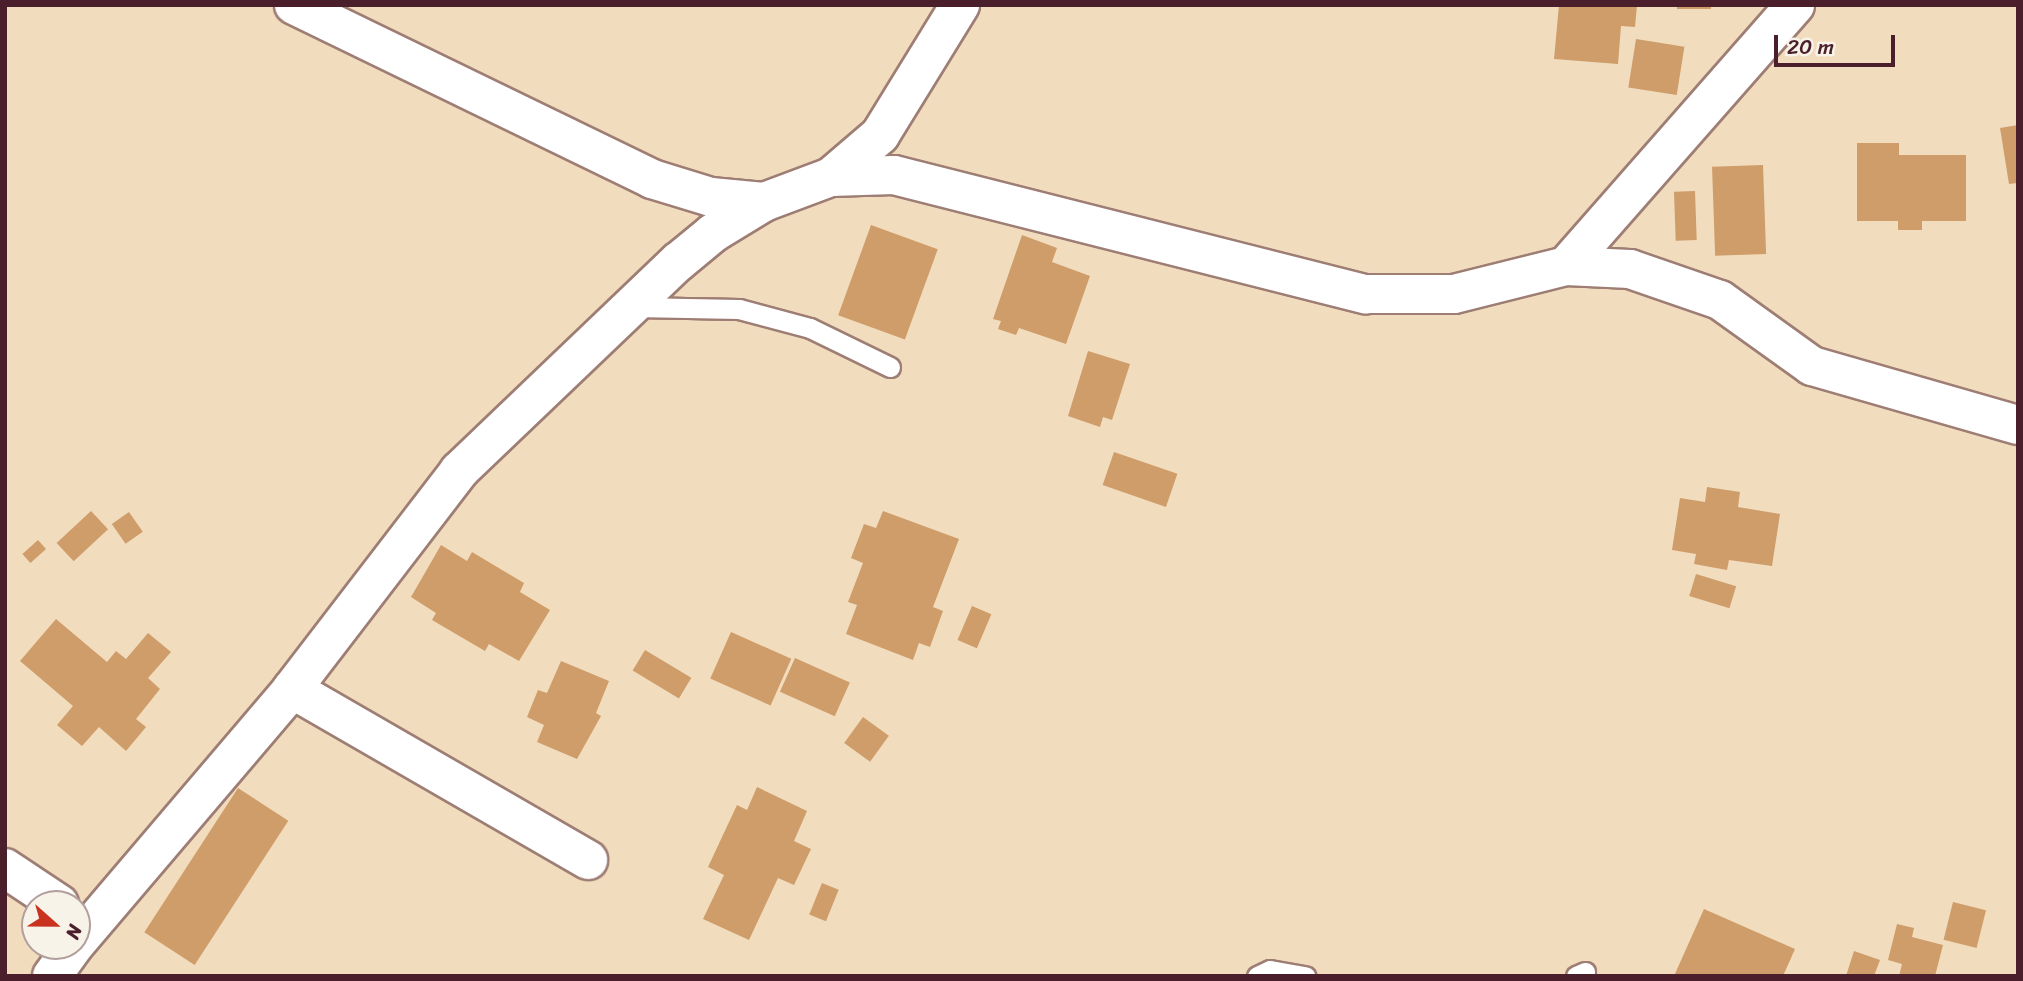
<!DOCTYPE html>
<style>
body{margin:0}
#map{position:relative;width:2023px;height:981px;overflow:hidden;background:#f2dcbe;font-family:Sriracha,sans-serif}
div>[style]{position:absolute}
.building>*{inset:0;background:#ce9d69;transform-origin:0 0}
.roads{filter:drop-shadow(2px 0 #9e7e74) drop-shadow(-2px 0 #9e7e74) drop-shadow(0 2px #9e7e74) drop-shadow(0 -2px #9e7e74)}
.service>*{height:19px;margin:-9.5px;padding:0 9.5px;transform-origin:9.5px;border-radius:9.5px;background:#fff}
.minor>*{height:38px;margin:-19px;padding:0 19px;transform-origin:19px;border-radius:19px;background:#fff}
span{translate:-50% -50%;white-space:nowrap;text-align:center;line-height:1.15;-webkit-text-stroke:5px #f7f3e8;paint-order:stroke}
.frame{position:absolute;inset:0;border:7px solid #4a1f2b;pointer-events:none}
.north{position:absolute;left:21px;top:890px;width:70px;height:70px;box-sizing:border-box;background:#f7f3e8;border:2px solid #b29e9c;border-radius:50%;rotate:111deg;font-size:19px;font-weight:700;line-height:28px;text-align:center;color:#4a1f2b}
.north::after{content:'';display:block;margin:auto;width:24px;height:32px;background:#c8321e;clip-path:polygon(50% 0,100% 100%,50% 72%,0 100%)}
.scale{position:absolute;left:1774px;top:35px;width:121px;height:32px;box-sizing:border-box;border:4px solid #4a1f2b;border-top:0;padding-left:9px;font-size:21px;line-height:24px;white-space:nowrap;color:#4a1f2b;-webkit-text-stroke:5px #f7f3e8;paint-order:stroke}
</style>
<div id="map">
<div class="building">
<i style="clip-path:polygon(1559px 5px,1637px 5px,1635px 27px,1621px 26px,1618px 64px,1554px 59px)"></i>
<i style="left:1677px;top:5px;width:34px;height:4px"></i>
<i style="left:1636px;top:39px;width:49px;height:49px;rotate:9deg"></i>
<i style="clip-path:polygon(2018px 125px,2018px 183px,2009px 184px,2000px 128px)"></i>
<i style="clip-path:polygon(1857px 143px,1899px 143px,1899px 155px,1966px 155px,1966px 221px,1922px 221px,1922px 230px,1898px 230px,1898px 221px,1857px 221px)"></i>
<i style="left:1763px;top:165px;width:89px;height:51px;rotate:88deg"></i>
<i style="left:1695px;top:191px;width:49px;height:21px;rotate:88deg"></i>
<i style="left:871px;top:225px;width:71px;height:96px;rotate:20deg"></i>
<i style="clip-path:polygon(1022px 235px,1057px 248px,1052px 262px,1090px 276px,1066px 344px,1019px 328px,1016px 335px,998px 329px,1001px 321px,993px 319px)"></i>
<i style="clip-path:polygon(1088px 351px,1130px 364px,1112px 420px,1103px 417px,1100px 427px,1068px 416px)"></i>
<i style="left:1114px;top:452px;width:67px;height:35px;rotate:19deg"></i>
<i style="clip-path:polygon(1707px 487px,1740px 492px,1738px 507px,1780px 514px,1772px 566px,1729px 560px,1727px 570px,1694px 564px,1696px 554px,1672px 550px,1680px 498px,1705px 502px)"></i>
<i style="left:91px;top:511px;width:25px;height:47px;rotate:47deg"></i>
<i style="clip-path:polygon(883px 511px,959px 539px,933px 607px,943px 611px,930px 647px,919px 643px,913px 660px,846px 634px,857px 605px,848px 602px,863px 563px,851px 558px,864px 524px,876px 528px)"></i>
<i style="left:129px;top:512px;width:24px;height:21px;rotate:55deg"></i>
<i style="left:38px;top:540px;width:12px;height:21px;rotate:48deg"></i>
<i style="clip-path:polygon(441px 545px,467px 561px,472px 552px,524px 583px,520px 592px,550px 610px,519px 661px,489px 644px,485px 651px,432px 620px,436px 613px,411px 597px)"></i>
<i style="left:1696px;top:574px;width:42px;height:23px;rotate:17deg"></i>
<i style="left:972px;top:606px;width:21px;height:37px;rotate:23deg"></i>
<i style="clip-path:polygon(56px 619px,107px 662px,116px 651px,126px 659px,148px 633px,171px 652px,148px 678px,160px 689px,136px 719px,146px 727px,126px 751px,99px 727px,82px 746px,57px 725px,73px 706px,20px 661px)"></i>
<i style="left:731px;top:632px;width:66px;height:51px;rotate:24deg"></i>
<i style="left:645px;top:650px;width:54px;height:24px;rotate:31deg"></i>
<i style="left:795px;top:658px;width:60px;height:37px;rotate:24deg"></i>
<i style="clip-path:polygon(561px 661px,609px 681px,596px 713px,601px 716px,577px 759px,537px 742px,544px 725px,527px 717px,538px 690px,547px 693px)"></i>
<i style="left:863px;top:717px;width:32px;height:32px;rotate:36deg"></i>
<i style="clip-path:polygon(757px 787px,807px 811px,794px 841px,811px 849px,794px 885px,778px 878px,749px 940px,703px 919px,724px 875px,708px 867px,737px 805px,747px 810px)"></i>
<i style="left:238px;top:788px;width:60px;height:172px;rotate:33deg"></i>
<i style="left:822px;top:883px;width:18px;height:34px;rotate:22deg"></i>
<i style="left:1953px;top:902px;width:34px;height:39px;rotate:14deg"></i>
<i style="clip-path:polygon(1704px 909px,1795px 949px,1783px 976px,1674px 976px)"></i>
<i style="clip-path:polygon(1897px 924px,1914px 928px,1912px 937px,1943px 945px,1935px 976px,1899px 976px,1902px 964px,1888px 960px)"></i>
<i style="clip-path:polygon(1854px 951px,1880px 960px,1874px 976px,1846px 976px)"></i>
</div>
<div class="roads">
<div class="service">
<i style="left:635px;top:307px;width:104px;rotate:1.1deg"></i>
<i style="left:739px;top:309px;width:73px;rotate:15deg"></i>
<i style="left:810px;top:328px;width:89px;rotate:26deg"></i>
<i style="left:1257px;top:976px;width:14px;rotate:-25deg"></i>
<i style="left:1270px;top:970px;width:36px;rotate:10deg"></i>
<i style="left:1576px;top:976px;width:10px;rotate:-24deg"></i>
</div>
<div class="minor">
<i style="left:294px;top:5px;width:398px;rotate:25.9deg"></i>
<i style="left:652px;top:179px;width:62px;rotate:17deg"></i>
<i style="left:711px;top:197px;width:53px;rotate:5.4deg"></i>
<i style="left:764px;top:202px;width:72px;rotate:-20.5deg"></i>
<i style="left:831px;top:177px;width:65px;rotate:-40.6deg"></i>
<i style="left:880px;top:135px;width:153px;rotate:-58.4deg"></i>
<i style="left:831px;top:177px;width:63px;rotate:-1.8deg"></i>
<i style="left:894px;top:175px;width:487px;rotate:14.2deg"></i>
<i style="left:1366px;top:294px;width:88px"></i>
<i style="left:1454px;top:294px;width:115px;rotate:-14deg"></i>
<i style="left:1566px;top:266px;width:347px;rotate:-48.7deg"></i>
<i style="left:1566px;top:266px;width:64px;rotate:2.7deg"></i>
<i style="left:1630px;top:269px;width:95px;rotate:19deg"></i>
<i style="left:1720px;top:300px;width:113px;rotate:35.7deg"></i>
<i style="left:1812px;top:366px;width:214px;rotate:16deg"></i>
<i style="left:292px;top:689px;width:342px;rotate:30deg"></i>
<i style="left:5px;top:868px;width:65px;rotate:33.7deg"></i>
<i style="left:77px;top:942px;width:332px;rotate:-49.6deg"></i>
<i style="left:292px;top:689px;width:275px;rotate:-52.5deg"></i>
<i style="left:459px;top:471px;width:303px;rotate:-43.7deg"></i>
<i style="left:678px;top:262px;width:45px;rotate:-39.6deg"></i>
<i style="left:713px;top:233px;width:60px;rotate:-31.3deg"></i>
<i style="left:52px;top:976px;width:37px;rotate:-54deg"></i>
</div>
</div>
<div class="frame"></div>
<div class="north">N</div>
<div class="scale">20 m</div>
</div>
